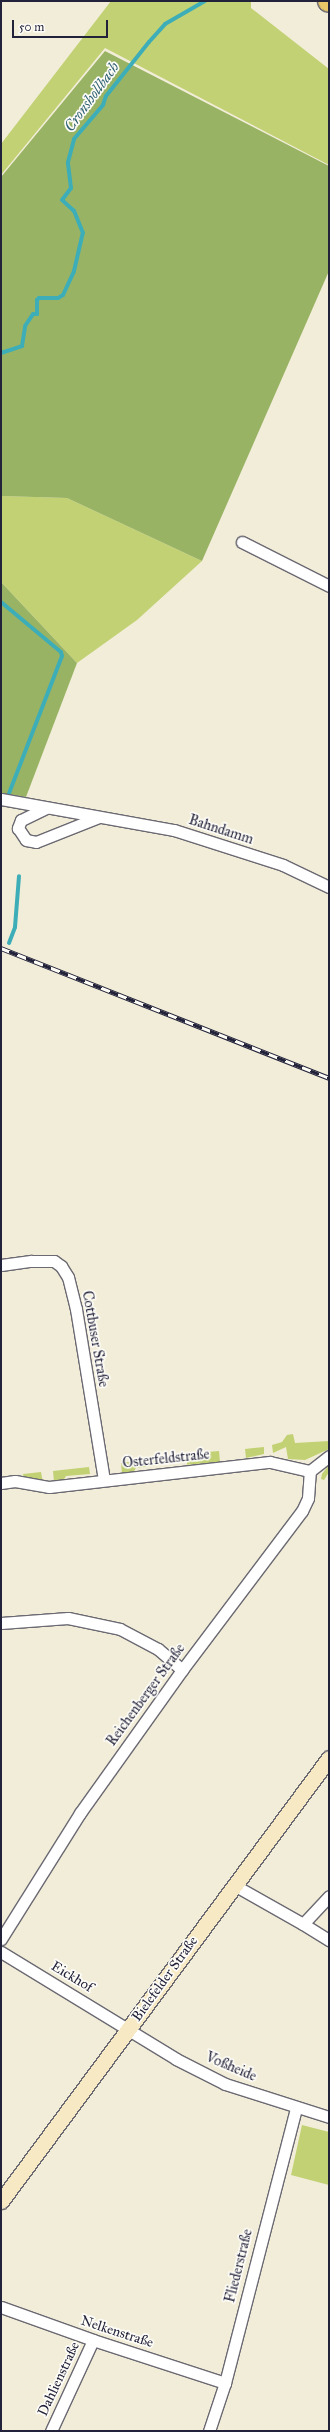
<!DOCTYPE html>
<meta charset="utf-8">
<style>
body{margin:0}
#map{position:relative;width:330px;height:2432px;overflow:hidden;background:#f2edd8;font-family:"IM FELL Great Primer",serif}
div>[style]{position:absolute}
.green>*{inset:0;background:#c2d173;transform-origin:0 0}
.forest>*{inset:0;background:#99b365}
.stream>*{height:4px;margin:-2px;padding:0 2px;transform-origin:2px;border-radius:2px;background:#3daeb8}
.roads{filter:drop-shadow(1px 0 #6b6972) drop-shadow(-1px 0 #6b6972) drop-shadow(0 1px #6b6972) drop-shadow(0 -1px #6b6972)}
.street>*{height:11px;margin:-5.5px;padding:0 5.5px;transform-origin:5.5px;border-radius:5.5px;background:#fff}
.secondary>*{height:15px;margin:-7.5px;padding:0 7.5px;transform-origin:7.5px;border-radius:7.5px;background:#f6e9c3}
.highway>*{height:20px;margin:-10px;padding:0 10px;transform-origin:10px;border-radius:10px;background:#e9c769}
.rail>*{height:4.5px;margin-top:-2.25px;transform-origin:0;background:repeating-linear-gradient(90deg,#fdfcf7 0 9px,#22223b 0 18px);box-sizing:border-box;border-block:1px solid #22223b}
span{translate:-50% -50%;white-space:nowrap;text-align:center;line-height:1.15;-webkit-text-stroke:3.5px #fdfcf7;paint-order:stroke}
.street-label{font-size:14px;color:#22223b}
.water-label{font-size:15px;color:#2e6173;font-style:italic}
.frame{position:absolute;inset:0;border:2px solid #22223b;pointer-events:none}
.scale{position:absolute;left:12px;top:20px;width:96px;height:18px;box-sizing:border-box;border:2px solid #22223b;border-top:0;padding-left:5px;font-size:12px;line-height:14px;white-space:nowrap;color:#22223b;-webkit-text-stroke:3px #fdfcf7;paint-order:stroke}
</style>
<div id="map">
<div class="green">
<i style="clip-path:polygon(111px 1px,251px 1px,251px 8px,329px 69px,329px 165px,105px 48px,1px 175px,1px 144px)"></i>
<i style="clip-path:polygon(1px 496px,67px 498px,202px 561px,137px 620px,77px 663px,1px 582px)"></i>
<i style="clip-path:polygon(293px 1434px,295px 1443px,329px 1441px,329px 1449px,305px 1460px,288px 1459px,286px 1447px,273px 1453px,272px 1445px,282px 1442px,287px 1435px)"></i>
<i style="clip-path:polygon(264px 1447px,264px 1454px,246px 1458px,245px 1449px)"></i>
<i style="left:219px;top:1451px;width:11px;height:33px;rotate:85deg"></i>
<i style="clip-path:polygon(159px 1458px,160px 1465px,136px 1468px,133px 1473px,122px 1474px,121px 1463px)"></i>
<i style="clip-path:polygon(329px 1465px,329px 1472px,324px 1480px,321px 1479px,322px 1474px)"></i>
<i style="clip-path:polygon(89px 1467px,90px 1474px,66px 1476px,63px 1481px,54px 1482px,53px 1471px)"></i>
<i style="clip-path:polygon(41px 1472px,43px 1483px,24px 1479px,23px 1474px)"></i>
<i style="clip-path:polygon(302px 2125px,329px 2132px,329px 2185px,291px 2175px)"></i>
</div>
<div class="forest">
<i style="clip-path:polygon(105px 51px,329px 166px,329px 271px,202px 561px,67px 498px,1px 496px,1px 177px)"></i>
<i style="clip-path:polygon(1px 582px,77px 663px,26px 797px,1px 793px)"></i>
</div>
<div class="stream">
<i style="left:1px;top:353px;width:22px;rotate:-18deg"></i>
<i style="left:22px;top:346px;width:20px;rotate:-81deg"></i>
<i style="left:25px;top:326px;width:14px;rotate:-56deg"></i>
<i style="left:33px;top:314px;width:4px"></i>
<i style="left:37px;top:314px;width:14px;rotate:-90deg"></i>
<i style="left:37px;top:300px;width:3px;rotate:-45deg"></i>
<i style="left:39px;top:298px;width:19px"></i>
<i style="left:58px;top:298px;width:6px;rotate:-31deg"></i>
<i style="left:63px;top:295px;width:26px;rotate:-65deg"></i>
<i style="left:74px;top:271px;width:39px;rotate:-77deg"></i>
<i style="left:83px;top:233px;width:24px;rotate:-112deg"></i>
<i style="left:74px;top:211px;width:16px;rotate:-137deg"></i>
<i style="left:62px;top:200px;width:15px;rotate:-53deg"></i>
<i style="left:71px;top:188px;width:26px;rotate:-97deg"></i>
<i style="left:68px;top:162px;width:24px;rotate:-75deg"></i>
<i style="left:74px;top:139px;width:45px;rotate:-49.5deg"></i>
<i style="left:103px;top:105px;width:9px;rotate:-72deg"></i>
<i style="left:106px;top:96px;width:69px;rotate:-51.5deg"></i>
<i style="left:149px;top:42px;width:24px;rotate:-48deg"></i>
<i style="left:165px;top:24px;width:46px;rotate:-29.9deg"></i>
<i style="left:1px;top:602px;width:78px;rotate:39.8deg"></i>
<i style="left:61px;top:652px;width:4px;rotate:76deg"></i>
<i style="left:62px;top:656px;width:147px;rotate:111.1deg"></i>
<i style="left:9px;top:943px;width:17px;rotate:-69deg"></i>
<i style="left:15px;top:927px;width:51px;rotate:-85.5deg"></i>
</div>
<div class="roads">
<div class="street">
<i style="left:242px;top:542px;width:97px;rotate:26.8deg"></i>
<i style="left:1px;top:799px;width:176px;rotate:10.2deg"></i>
<i style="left:174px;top:830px;width:114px;rotate:17.8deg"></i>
<i style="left:283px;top:865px;width:51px;rotate:25.6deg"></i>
<i style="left:46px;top:808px;width:28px;rotate:154deg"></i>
<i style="left:21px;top:820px;width:9px;rotate:111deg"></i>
<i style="left:18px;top:828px;width:14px;rotate:56deg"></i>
<i style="left:26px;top:840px;width:10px;rotate:11deg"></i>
<i style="left:36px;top:842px;width:68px;rotate:-21.6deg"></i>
<i style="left:1px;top:1265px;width:30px;rotate:-8deg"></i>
<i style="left:31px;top:1261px;width:23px"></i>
<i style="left:54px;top:1261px;width:9px;rotate:36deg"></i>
<i style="left:61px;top:1266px;width:13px;rotate:58deg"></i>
<i style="left:68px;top:1277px;width:33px;rotate:76deg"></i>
<i style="left:76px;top:1309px;width:173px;rotate:80.7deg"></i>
<i style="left:310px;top:1471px;width:24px;rotate:-38deg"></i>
<i style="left:1px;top:1483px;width:14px;rotate:-8deg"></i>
<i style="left:15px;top:1481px;width:35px;rotate:10deg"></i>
<i style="left:49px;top:1487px;width:222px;rotate:-6.5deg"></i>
<i style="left:270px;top:1462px;width:41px;rotate:12.7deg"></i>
<i style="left:1px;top:1623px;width:67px;rotate:-4.3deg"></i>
<i style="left:68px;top:1618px;width:53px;rotate:11.9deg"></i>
<i style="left:120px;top:1629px;width:43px;rotate:27.8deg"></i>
<i style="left:158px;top:1649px;width:32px;rotate:41deg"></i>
<i style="left:234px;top:1885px;width:79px;rotate:29.5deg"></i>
<i style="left:303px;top:1924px;width:38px;rotate:-47deg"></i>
<i style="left:303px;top:1924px;width:31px;rotate:32deg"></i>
<i style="left:1px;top:1939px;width:149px;rotate:-57.9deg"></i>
<i style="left:80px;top:1813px;width:176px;rotate:-54.5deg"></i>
<i style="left:182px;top:1670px;width:199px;rotate:-53deg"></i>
<i style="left:302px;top:1511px;width:14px;rotate:-65deg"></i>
<i style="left:308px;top:1498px;width:27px;rotate:-86deg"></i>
<i style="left:1px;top:1952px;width:205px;rotate:31.4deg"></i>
<i style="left:176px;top:2059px;width:55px;rotate:27deg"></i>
<i style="left:225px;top:2084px;width:109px;rotate:17.6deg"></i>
<i style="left:1px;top:2307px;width:98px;rotate:19.7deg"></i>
<i style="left:93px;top:2340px;width:139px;rotate:18deg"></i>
<i style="left:51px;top:2431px;width:100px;rotate:-65.2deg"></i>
<i style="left:209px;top:2431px;width:51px;rotate:-71.6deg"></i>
<i style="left:225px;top:2383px;width:284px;rotate:-75.5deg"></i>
</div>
<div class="secondary">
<i style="left:1px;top:2201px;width:551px;rotate:-53.48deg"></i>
</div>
<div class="highway">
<i style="left:328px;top:1px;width:1px;rotate:45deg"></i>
</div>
</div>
<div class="rail">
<i style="left:1px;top:948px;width:353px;rotate:21.6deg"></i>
</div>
<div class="street-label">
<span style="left:221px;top:830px;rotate:18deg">Bahndamm</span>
<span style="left:95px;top:1339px;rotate:80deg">Cottbuser Straße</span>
<span style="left:166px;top:1459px;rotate:-6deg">Osterfeldstraße</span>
<span style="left:146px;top:1695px;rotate:-54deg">Reichenberger Straße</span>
<span style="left:72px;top:1977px;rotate:31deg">Eickhof</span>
<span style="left:165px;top:1979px;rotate:-54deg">Bielefelder Straße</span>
<span style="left:231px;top:2067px;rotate:23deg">Voßheide</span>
<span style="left:239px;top:2266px;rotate:-76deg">Fliederstraße</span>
<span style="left:117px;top:2332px;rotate:18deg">Nelkenstraße</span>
<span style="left:59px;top:2379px;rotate:-65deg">Dahlienstraße</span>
</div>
<div class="water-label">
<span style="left:92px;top:97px;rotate:-54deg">Cronshollbach</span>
</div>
<div class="frame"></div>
<div class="scale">50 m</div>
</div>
